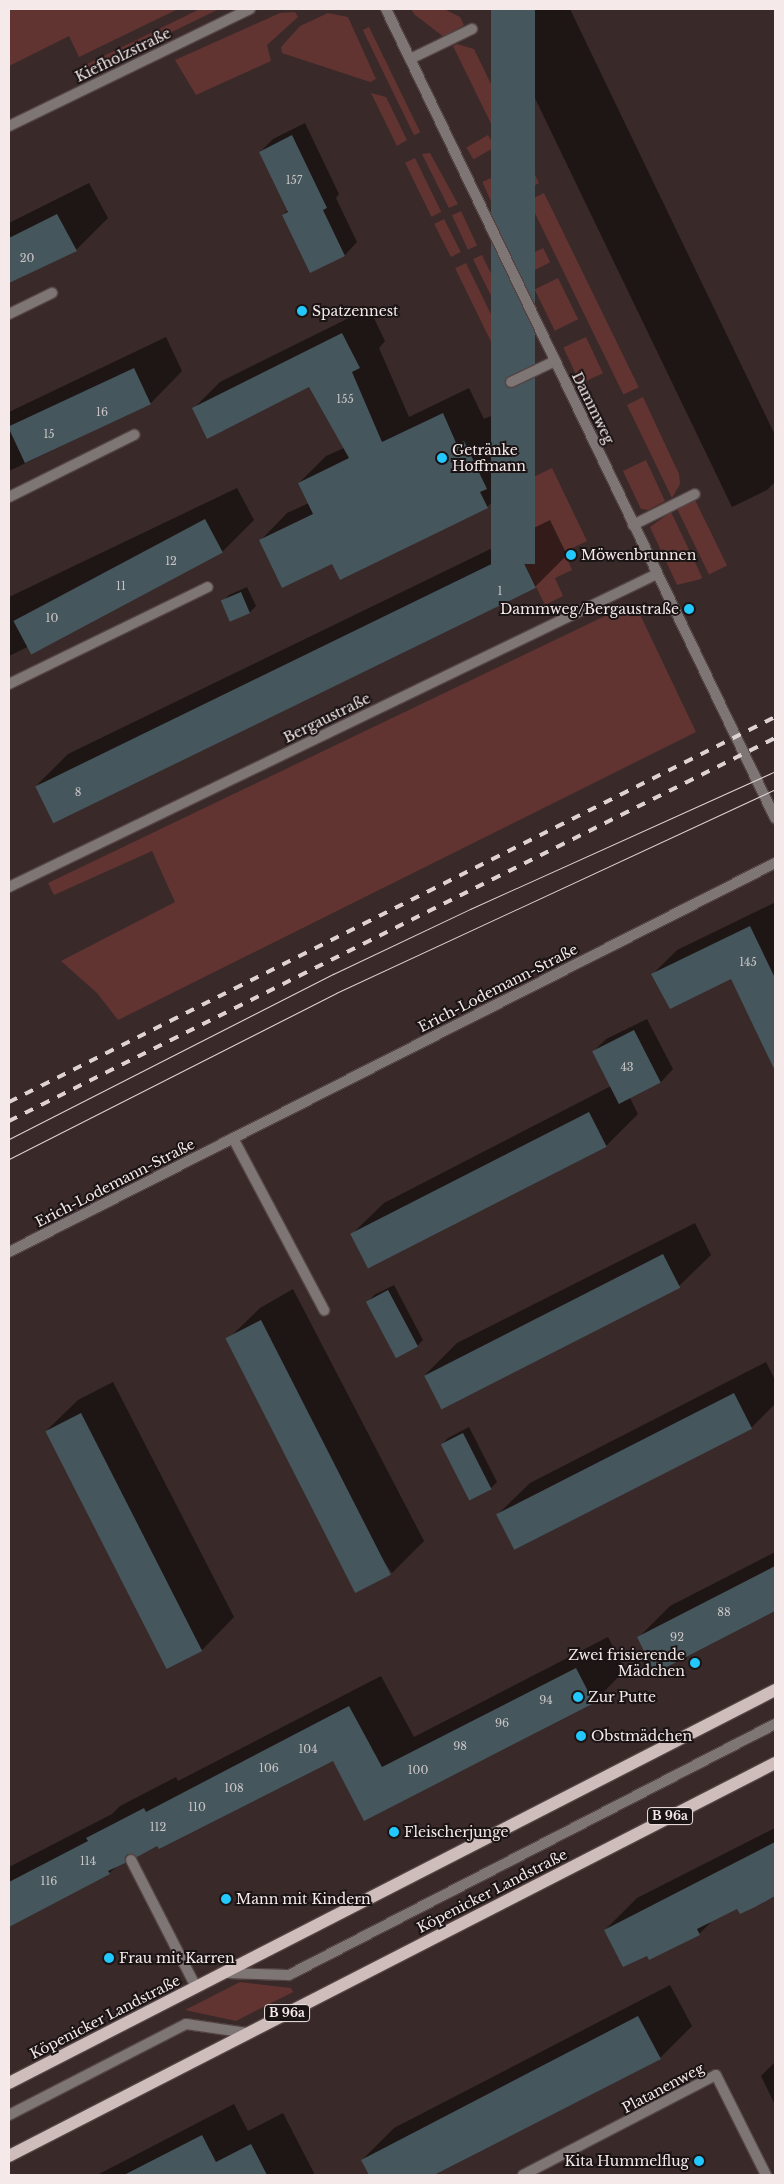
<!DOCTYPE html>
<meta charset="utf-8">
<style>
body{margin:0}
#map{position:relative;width:784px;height:2184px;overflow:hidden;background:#392928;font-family:"Libre Baskerville",serif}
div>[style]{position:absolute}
.green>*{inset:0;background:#613432;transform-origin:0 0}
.shadow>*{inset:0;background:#0007}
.building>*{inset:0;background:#45565d;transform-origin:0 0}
.roads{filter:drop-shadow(1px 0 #534443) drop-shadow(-1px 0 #534443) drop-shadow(0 1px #534443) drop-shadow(0 -1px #534443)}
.service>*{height:10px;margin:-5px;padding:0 5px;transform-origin:5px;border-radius:5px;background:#7e7575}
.minor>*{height:10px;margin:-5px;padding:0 5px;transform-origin:5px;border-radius:5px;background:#7e7575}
.tertiary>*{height:10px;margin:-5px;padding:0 5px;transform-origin:5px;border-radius:5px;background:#7e7575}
.primary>*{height:12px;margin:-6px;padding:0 6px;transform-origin:6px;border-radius:6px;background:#cebdbb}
.tram>*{height:1px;margin:-0.5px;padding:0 0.5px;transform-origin:0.5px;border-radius:0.5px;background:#ded3d2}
.rail>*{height:4px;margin-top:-2px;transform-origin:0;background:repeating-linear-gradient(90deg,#ded3d2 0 9px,transparent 0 18px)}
.dots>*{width:14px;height:14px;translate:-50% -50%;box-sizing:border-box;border:2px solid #1b1414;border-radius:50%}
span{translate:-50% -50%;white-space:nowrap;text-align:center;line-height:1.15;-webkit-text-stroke:4px #1b1414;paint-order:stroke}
.number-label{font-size:11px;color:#c9c5c6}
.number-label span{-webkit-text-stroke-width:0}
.shield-label span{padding:1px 4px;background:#1b1414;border:1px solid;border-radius:4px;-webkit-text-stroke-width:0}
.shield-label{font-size:12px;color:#f5eae9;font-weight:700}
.street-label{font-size:14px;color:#f5eae9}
.poi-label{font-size:14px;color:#f5eae9}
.left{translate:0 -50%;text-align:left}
.right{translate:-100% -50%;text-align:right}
.frame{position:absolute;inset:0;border:10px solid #f5eae9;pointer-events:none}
</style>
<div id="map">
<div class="green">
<i style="clip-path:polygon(9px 9px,178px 9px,79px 57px,69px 36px,9px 66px)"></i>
<i style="clip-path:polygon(200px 9px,219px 9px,88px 73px,85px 65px)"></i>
<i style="clip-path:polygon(411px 9px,444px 9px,460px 17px,464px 25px,444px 37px,415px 15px)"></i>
<i style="clip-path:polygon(295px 12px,298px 17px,267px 45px,271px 61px,196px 95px,175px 60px,280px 13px)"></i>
<i style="clip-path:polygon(328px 13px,348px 17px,376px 79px,370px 82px,282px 53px,281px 47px,300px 26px)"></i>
<i style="left:369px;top:27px;width:117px;height:7px;rotate:64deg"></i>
<i style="clip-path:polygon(457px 44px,474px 49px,539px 183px,524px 191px,453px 46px)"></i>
<i style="clip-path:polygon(371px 93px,386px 97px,407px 140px,397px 146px)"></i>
<i style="left:488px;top:135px;width:14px;height:25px;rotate:60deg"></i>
<i style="clip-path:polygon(430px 153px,458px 204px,449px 208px,422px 154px)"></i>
<i style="left:415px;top:158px;width:60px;height:11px;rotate:64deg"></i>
<i style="left:507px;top:171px;width:24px;height:27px;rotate:66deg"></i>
<i style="left:544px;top:193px;width:216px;height:17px;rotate:64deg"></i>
<i style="left:461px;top:211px;width:38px;height:10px;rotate:65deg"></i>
<i style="left:444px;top:219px;width:37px;height:11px;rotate:63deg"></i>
<i style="left:543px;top:248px;width:16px;height:25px;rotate:63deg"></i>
<i style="clip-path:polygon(482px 255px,518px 329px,521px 340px,514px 343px,473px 259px)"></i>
<i style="left:466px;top:263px;width:92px;height:12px;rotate:64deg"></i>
<i style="left:558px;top:278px;width:46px;height:26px;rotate:64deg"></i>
<i style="left:586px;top:337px;width:40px;height:25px;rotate:65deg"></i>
<i style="clip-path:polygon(643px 397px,679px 474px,680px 484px,672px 498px,627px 405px)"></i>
<i style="clip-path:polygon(646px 460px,665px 501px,648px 510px,641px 509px,623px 471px)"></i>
<i style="clip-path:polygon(552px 468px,587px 541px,564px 552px,572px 570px,555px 578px,563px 596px,545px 605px,492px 497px)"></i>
<i style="left:695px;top:500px;width:73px;height:20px;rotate:64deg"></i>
<i style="clip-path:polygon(671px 512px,702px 577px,701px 579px,677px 585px,650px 527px)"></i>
<i style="clip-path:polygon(630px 604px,635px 604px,696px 732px,118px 1020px,97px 993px,61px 961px,175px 902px,152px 851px,54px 895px,48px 883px)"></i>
<i style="clip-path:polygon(240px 1982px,291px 1988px,293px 1992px,236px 2021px,185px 2010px)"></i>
</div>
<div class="shadow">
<i style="clip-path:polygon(492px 9px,570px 9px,775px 435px,775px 482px,767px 490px,732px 507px)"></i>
<i style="clip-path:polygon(305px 123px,339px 194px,336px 198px,357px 242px,345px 255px,311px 272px,283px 215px,288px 210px,260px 152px,273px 139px)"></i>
<i style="clip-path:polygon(89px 183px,108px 218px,76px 250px,9px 282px,9px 223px)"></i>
<i style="clip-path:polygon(369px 308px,385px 341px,379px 348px,409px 417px,469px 388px,484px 419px,491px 416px,513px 461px,507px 467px,514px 480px,487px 507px,261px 540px,287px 513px,309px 503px,299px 483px,326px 456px,344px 448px,310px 386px,194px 408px,220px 382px)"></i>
<i style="clip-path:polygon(166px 337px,182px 371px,151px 403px,9px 471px,9px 412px)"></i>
<i style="clip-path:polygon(237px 488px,254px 520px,222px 552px,9px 656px,9px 597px)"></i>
<i style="clip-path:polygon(550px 520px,567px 555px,535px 587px,37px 785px,68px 754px)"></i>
<i style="clip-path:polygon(247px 587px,256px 606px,250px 612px,232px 620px,223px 601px,229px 595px)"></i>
<i style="clip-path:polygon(774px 903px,775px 905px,775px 1068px,731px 977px,653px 974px,677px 950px)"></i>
<i style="clip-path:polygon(647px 1019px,673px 1069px,661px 1082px,630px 1098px,638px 1114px,606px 1146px,352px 1234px,384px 1203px,611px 1086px,593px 1052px,606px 1039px)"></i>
<i style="clip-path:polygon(695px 1223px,711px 1255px,679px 1286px,442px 1406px,425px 1375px,457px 1343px)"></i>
<i style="clip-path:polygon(394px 1285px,423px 1340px,417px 1346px,368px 1302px,374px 1295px)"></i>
<i style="clip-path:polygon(293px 1289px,424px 1541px,392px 1573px,228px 1339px,260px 1308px)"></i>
<i style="clip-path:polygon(766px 1362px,775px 1380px,775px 1404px,751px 1428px,515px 1548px,498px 1514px,530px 1483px)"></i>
<i style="clip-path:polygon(113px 1382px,234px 1617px,203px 1649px,168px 1667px,46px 1431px,78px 1400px)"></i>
<i style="clip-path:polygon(469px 1427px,497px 1482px,491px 1488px,470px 1498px,442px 1444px,448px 1438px)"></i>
<i style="clip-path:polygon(775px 1552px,775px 1610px,655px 1671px,639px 1637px,670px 1606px)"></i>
<i style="clip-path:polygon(608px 1637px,625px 1670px,594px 1702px,365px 1819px,334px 1759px,158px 1844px,132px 1854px,109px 1873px,9px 1925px,9px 1867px,112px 1814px,120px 1806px,176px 1777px,178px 1781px,381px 1676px,414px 1737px)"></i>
<i style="clip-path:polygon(775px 1828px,775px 1895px,755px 1906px,738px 1908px,713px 1920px,699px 1934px,647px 1954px,605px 1930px,637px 1898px)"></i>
<i style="clip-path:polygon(670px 1985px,692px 2026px,660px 2058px,430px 2175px,370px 2175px,362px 2160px,394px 2128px)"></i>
<i style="clip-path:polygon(775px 2062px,775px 2105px,761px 2076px)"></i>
<i style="clip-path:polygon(234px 2104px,248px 2131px,283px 2113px,315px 2175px,220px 2175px,219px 2173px,214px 2175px,97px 2175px)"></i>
</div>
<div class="building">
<i style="left:491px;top:9px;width:44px;height:555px"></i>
<i style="clip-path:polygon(292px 135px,327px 208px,323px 210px,345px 256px,310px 273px,282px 215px,288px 212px,259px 152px)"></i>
<i style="clip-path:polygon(57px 214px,77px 251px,9px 283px,9px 238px)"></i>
<i style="clip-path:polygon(342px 333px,360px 368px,352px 372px,382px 442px,443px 413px,457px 445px,464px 441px,487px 489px,480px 492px,488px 508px,340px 580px,332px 564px,282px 588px,259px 540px,313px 514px,298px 483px,349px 458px,309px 387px,207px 439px,192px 408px)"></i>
<i style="left:134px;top:368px;width:40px;height:139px;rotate:65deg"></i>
<i style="left:205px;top:519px;width:38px;height:217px;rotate:62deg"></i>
<i style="left:518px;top:551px;width:41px;height:537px;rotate:64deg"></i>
<i style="left:241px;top:592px;width:23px;height:22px;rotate:67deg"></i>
<i style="clip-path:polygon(750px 926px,775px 978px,775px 1071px,731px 979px,670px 1009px,651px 974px)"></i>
<i style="left:634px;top:1030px;width:59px;height:47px;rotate:63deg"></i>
<i style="left:589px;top:1112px;width:39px;height:268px;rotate:63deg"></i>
<i style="left:663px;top:1254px;width:38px;height:268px;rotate:63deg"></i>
<i style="left:388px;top:1290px;width:64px;height:25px;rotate:62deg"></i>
<i style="left:261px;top:1320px;width:286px;height:40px;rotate:63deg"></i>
<i style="left:734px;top:1393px;width:40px;height:267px;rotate:63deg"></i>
<i style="left:81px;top:1413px;width:267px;height:40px;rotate:63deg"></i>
<i style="left:463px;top:1433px;width:63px;height:25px;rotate:63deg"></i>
<i style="clip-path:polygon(775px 1566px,775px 1611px,655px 1673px,637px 1637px)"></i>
<i style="clip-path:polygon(576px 1668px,594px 1703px,364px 1821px,333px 1761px,159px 1849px,157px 1846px,137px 1857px,128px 1854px,125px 1857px,125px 1863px,108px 1871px,110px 1874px,9px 1927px,9px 1882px,88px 1841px,86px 1838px,144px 1808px,146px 1812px,349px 1706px,382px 1767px)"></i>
<i style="clip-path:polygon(775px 1842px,775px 1896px,755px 1907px,740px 1914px,737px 1909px,697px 1929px,700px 1935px,649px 1960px,647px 1956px,623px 1967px,604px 1930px)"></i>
<i style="clip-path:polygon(638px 2016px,661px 2059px,434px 2175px,369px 2175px,361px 2160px)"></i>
<i style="clip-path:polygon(202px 2135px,216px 2162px,251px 2144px,267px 2175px,124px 2175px)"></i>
</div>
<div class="roads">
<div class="service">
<i style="left:410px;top:59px;width:69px;rotate:-25.8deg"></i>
<i style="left:9px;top:314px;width:48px;rotate:-26deg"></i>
<i style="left:511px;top:382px;width:49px;rotate:-25.5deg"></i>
<i style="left:9px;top:497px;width:140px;rotate:-26.4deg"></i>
<i style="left:633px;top:525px;width:69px;rotate:-26.6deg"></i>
<i style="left:9px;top:684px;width:221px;rotate:-26deg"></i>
<i style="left:233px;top:1138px;width:195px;rotate:62.1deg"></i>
<i style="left:131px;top:1860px;width:143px;rotate:62.9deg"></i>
<i style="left:225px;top:1973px;width:64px;rotate:1.8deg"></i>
<i style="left:289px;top:1975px;width:547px;rotate:-27.31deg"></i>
<i style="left:716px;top:2075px;width:112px;rotate:63.4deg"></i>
<i style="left:9px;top:2115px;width:199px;rotate:-27.2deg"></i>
<i style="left:186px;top:2024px;width:63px;rotate:8.3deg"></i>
</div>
<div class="minor">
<i style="left:9px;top:887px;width:720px;rotate:-25.78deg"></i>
<i style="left:9px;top:1252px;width:859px;rotate:-26.92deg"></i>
<i style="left:523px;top:2175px;width:217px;rotate:-27.4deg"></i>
</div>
<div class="tertiary">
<i style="left:386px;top:9px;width:898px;rotate:64.32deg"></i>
<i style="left:9px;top:126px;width:268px;rotate:-25.9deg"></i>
</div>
<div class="primary">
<i style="left:9px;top:2083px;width:861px;rotate:-27.16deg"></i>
<i style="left:9px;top:2156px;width:861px;rotate:-27.16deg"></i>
</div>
</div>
<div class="tram">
<i style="left:9px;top:1139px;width:364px;rotate:-27deg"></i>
<i style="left:333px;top:974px;width:152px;rotate:-25.4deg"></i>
<i style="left:470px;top:909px;width:335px;rotate:-24.3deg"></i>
<i style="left:9px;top:1159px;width:367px;rotate:-26.9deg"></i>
<i style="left:336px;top:993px;width:484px;rotate:-24.9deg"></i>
</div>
<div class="rail">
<i style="left:9px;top:1102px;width:857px;rotate:-26.68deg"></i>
<i style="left:9px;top:1121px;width:856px;rotate:-26.57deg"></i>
</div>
<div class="dots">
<i style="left:302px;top:311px;background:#23c9fe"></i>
<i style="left:442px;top:458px;background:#23c9fe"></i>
<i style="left:571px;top:555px;background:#23c9fe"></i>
<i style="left:689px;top:609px;background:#23c9fe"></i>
<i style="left:695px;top:1663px;background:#23c9fe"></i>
<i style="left:578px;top:1697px;background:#23c9fe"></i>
<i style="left:581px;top:1736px;background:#23c9fe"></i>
<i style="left:394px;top:1832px;background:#23c9fe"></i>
<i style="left:226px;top:1899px;background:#23c9fe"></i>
<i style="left:109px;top:1958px;background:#23c9fe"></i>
<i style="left:699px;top:2161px;background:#23c9fe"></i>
</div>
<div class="number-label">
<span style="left:294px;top:180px">157</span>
<span style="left:27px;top:258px">20</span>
<span style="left:345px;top:399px">155</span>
<span style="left:102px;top:412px">16</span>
<span style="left:49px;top:434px">15</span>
<span style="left:171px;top:561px">12</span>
<span style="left:121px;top:586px">11</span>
<span style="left:500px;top:591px">1</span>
<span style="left:52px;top:618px">10</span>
<span style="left:78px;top:792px">8</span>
<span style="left:748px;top:962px">145</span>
<span style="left:627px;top:1067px">43</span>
<span style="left:724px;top:1612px">88</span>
<span style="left:677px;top:1637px">92</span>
<span style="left:546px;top:1700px">94</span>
<span style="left:502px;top:1723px">96</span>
<span style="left:460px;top:1746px">98</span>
<span style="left:308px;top:1749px">104</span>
<span style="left:269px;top:1768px">106</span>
<span style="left:418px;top:1770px">100</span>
<span style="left:234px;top:1788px">108</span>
<span style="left:197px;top:1807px">110</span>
<span style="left:158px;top:1827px">112</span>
<span style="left:88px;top:1861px">114</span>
<span style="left:49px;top:1881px">116</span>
</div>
<div class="shield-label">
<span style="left:670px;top:1816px">B 96a</span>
<span style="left:287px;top:2013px">B 96a</span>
</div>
<div class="street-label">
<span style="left:123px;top:55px;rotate:-26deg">Kiefholzstraße</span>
<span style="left:593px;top:408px;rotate:64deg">Dammweg</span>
<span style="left:327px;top:718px;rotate:-26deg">Bergaustraße</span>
<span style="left:498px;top:988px;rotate:-27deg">Erich-Lodemann-Straße</span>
<span style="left:115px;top:1183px;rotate:-27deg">Erich-Lodemann-Straße</span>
<span style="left:492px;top:1891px;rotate:-27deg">Köpenicker Landstraße</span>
<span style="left:105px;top:2017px;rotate:-27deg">Köpenicker Landstraße</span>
<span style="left:663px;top:2088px;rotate:-28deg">Platanenweg</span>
</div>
<div class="poi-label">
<span class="left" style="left:312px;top:311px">Spatzennest</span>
<span class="left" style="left:452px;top:458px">Getränke<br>Hoffmann</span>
<span class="left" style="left:581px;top:555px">Möwenbrunnen</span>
<span class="right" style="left:679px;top:609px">Dammweg/Bergaustraße</span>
<span class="right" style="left:685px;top:1663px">Zwei frisierende<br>Mädchen</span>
<span class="left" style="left:588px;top:1697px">Zur Putte</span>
<span class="left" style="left:591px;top:1736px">Obstmädchen</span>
<span class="left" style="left:404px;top:1832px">Fleischerjunge</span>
<span class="left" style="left:236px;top:1899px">Mann mit Kindern</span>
<span class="left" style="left:119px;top:1958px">Frau mit Karren</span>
<span class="right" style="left:689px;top:2161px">Kita Hummelflug</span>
</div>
<div class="frame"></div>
</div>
